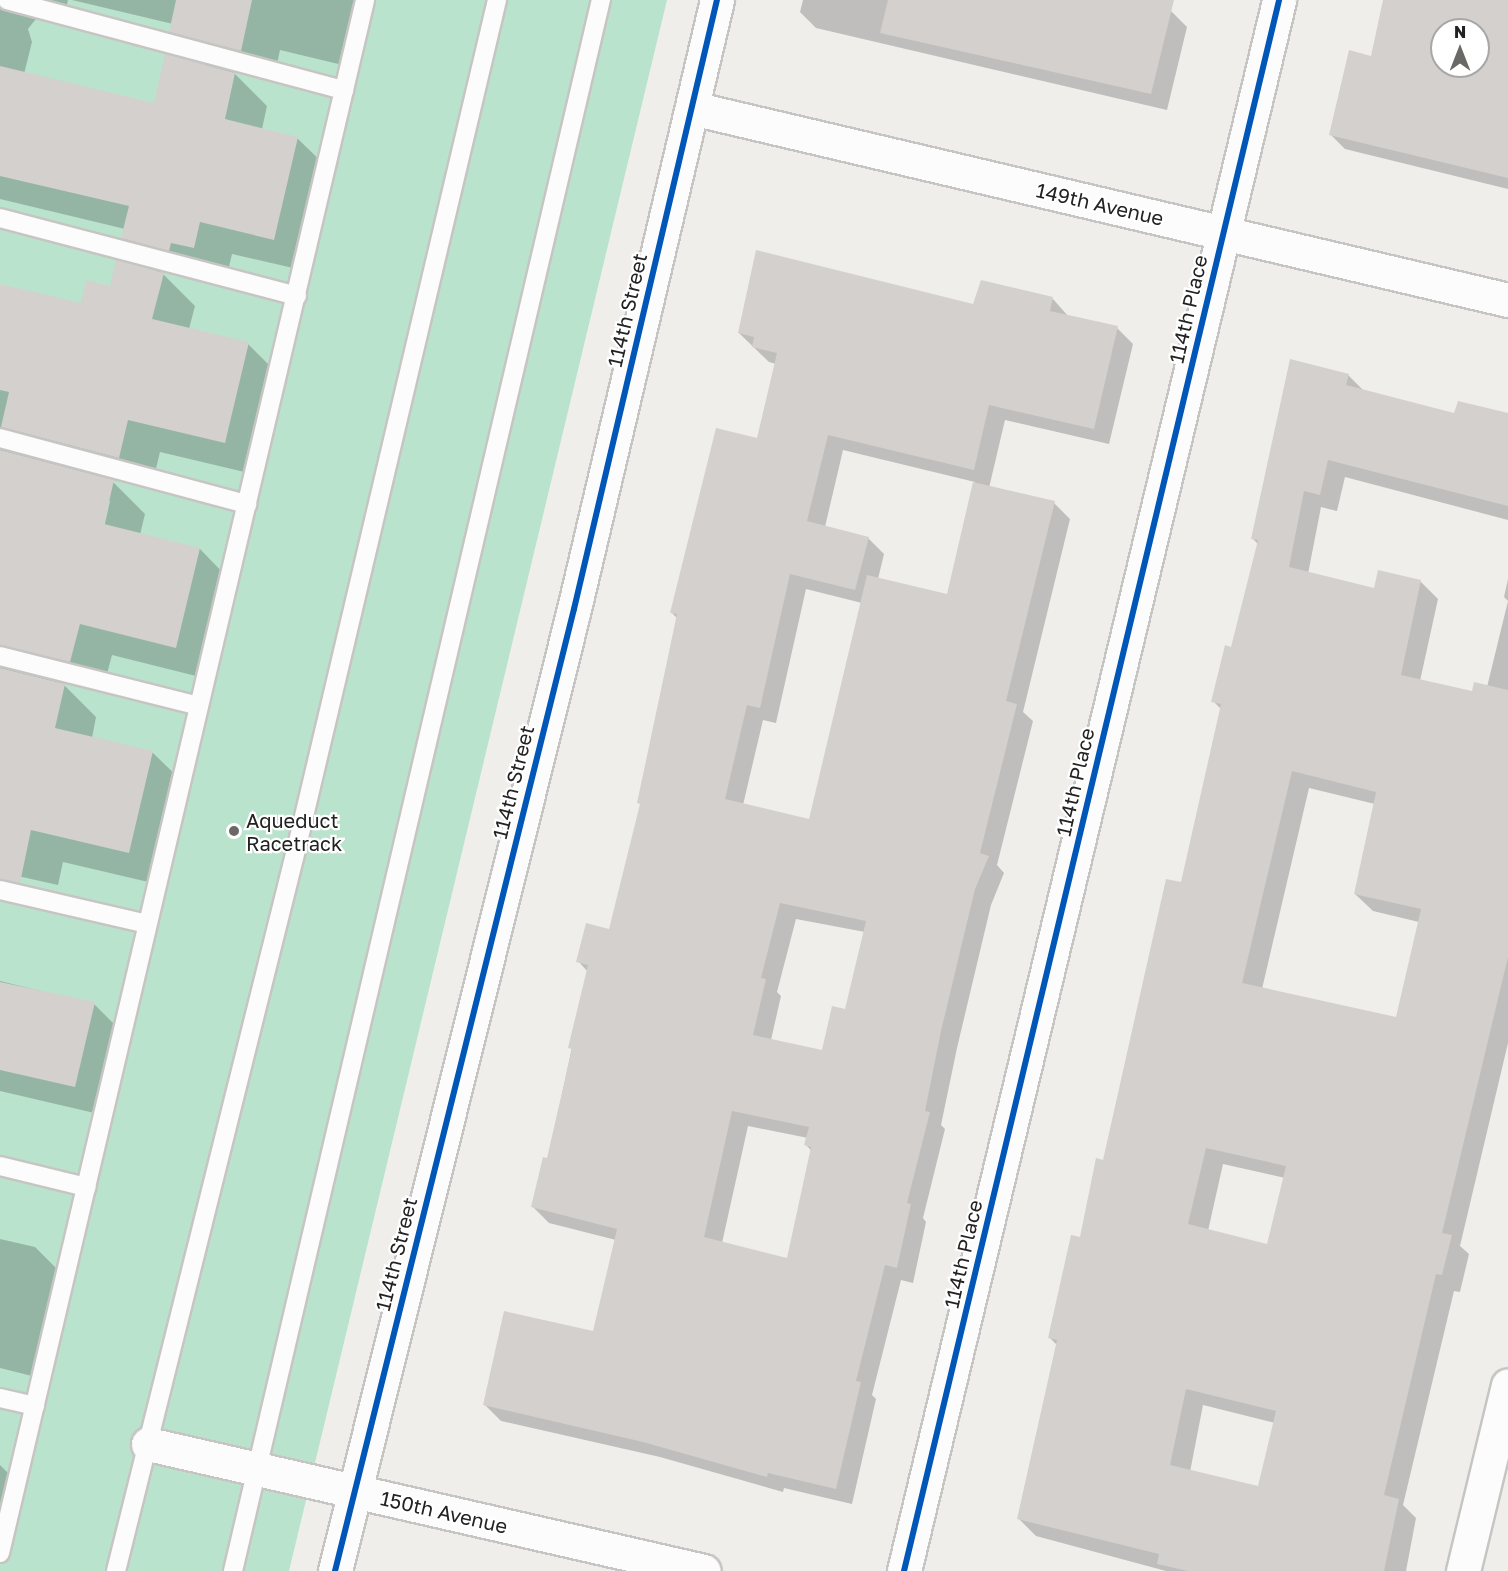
<!DOCTYPE html>
<style>
body{margin:0}
#map{position:relative;width:1508px;height:1571px;overflow:hidden;background:#f0eeeb;font-family:"Golos Text",sans-serif}
div>[style]{position:absolute}
.pitch>*{inset:0;background:#bae3cd}
.shadow>*{inset:0;background:#0003}
.building>*{inset:0;background:#d3d0ce}
.roads{filter:drop-shadow(2px 0 #c6c5c3) drop-shadow(-2px 0 #c6c5c3) drop-shadow(0 2px #c6c5c3) drop-shadow(0 -2px #c6c5c3)}
.service>*{height:18px;margin:-9px;padding:0 9px;transform-origin:9px;border-radius:9px;background:#fdfcfc}
.minor>*{height:33px;margin:-16.5px;padding:0 16.5px;transform-origin:16.5px;border-radius:16.5px;background:#fdfcfc}
.cycleway>*{height:6px;margin:-3px;padding:0 3px;transform-origin:3px;border-radius:3px;background:#0057b8}
.dots>*{width:16px;height:16px;translate:-50% -50%;box-sizing:border-box;border:3px solid #fff;border-radius:50%}
span{translate:-50% -50%;white-space:nowrap;text-align:center;line-height:1.15;-webkit-text-stroke:4.5px #fff;paint-order:stroke}
.street-label{font-size:20px;color:#222}
.poi-label{font-size:20px;color:#222}
.left{translate:0 -50%;text-align:left}
.north{position:absolute;left:1430px;top:18px;width:60px;height:60px;box-sizing:border-box;background:#fff;border:2px solid #a7a7a7;border-radius:50%;rotate:0deg;font-size:16px;font-weight:700;line-height:24px;text-align:center;color:#222}
.north::after{content:'';display:block;margin:auto;width:21px;height:27px;background:#6a6968;clip-path:polygon(50% 0,100% 100%,50% 72%,0 100%)}
</style>
<div id="map">
<div class="pitch">
<i style="clip-path:polygon(0 0,667px 0,289px 1571px,0 1571px)"></i>
</div>
<div class="shadow">
<i style="clip-path:polygon(evenodd,0 0,68px 0,63px 21px,39px 15px,28px 29px,32px 42px,24px 74px,155px 105px,206px 66px,171px 31px,173px 24px,72px 0,371px 0,355px 68px,280px 50px,273px 82px,232px 71px,267px 106px,262px 129px,297px 138px,330px 170px,306px 271px,232px 254px,226px 280px,203px 274px,201px 282px,160px 271px,195px 306px,189px 329px,248px 344px,280px 376px,257px 475px,160px 452px,151px 489px,110px 479px,145px 514px,140px 535px,200px 549px,232px 582px,208px 679px,112px 655px,102px 693px,62px 683px,96px 717px,92px 738px,152px 752px,185px 784px,161px 885px,63px 862px,58px 885px,0 872px,0 285px,82px 305px,111px 288px,158px 273px,123px 238px,125px 229px,0 199px,0 0,107px 501px,110px 501px,103px 532px,100px 531px,107px 501px)"></i>
<i style="clip-path:polygon(803px 0,1128px 0,1171px 11px,1187px 27px,1167px 110px,816px 28px,800px 12px)"></i>
<i style="clip-path:polygon(evenodd,1385px 0,1508px 0,1508px 189px,1345px 149px,1331px 135px,1372px 57px,1385px 0,1442px 30px,1478px 30px,1478px 66px,1442px 66px,1442px 30px)"></i>
<i style="clip-path:polygon(evenodd,982px 282px,1053px 299px,1068px 316px,1117px 328px,1133px 344px,1109px 444px,1005px 420px,989px 488px,1054px 503px,1070px 519px,1023px 712px,1033px 721px,997px 865px,1004px 873px,991px 905px,957px 1048px,941px 1125px,945px 1129px,923px 1218px,926px 1222px,913px 1283px,901px 1280px,872px 1395px,876px 1399px,852px 1504px,784px 1488px,783px 1492px,660px 1457px,501px 1421px,485px 1405px,594px 1333px,616px 1240px,549px 1223px,533px 1207px,548px 1160px,588px 972px,578px 961px,611px 931px,641px 805px,678px 619px,672px 613px,758px 440px,776px 364px,769px 362px,739px 333px,974px 306px,982px 282px,843px 450px,975px 482px,948px 595px,878px 579px,884px 554px,868px 538px,825px 527px,843px 450px,982px 282px,806px 589px,862px 603px,810px 821px,743px 805px,763px 720px,776px 723px,806px 589px,982px 282px,796px 919px,865px 932px,846px 1011px,823px 1052px,771px 1040px,781px 996px,777px 992px,796px 919px,982px 282px,748px 1126px,808px 1138px,806px 1145px,812px 1151px,788px 1259px,722px 1243px,748px 1126px)"></i>
<i style="clip-path:polygon(evenodd,1348px 375px,1364px 391px,1456px 415px,1508px 415px,1508px 520px,1345px 477px,1337px 511px,1321px 507px,1308px 574px,1375px 590px,1380px 572px,1421px 582px,1438px 599px,1420px 681px,1473px 693px,1487px 687px,1508px 601px,1508px 1043px,1460px 1246px,1469px 1254px,1460px 1292px,1454px 1291px,1403px 1505px,1416px 1518px,1406px 1571px,1166px 1571px,1036px 1536px,1018px 1518px,1057px 1345px,1050px 1338px,1105px 1162px,1182px 883px,1222px 710px,1213px 701px,1232px 649px,1259px 545px,1252px 538px,1348px 375px,1309px 788px,1375px 804px,1355px 894px,1373px 911px,1419px 922px,1398px 1019px,1262px 989px,1309px 788px,1348px 375px,1223px 1164px,1285px 1178px,1269px 1246px,1208px 1231px,1223px 1164px,1348px 375px,1203px 1405px,1275px 1423px,1260px 1488px,1190px 1472px,1203px 1405px)"></i>
<i style="clip-path:polygon(1508px 579px,1508px 601px,1504px 597px)"></i>
<i style="clip-path:polygon(0 981px,94px 1004px,123px 1033px,103px 1115px,0 1091px)"></i>
<i style="clip-path:polygon(0 1239px,35px 1247px,67px 1279px,44px 1379px,0 1368px)"></i>
<i style="clip-path:polygon(0 1465px,18px 1483px,0 1560px)"></i>
</div>
<div class="building">
<i style="clip-path:polygon(176px 0,252px 0,241px 51px,169px 32px)"></i>
<i style="clip-path:polygon(888px 0,1174px 0,1151px 94px,880px 33px)"></i>
<i style="clip-path:polygon(evenodd,1383px 0,1508px 0,1508px 178px,1329px 135px,1349px 50px,1371px 56px,1383px 0,1442px 30px,1478px 30px,1478px 66px,1442px 66px,1442px 30px)"></i>
<i style="clip-path:polygon(165px 54px,235px 73px,225px 119px,298px 137px,274px 240px,200px 222px,194px 248px,171px 243px,169px 251px,121px 238px,129px 206px,0 176px,0 66px,154px 103px)"></i>
<i style="clip-path:polygon(evenodd,756px 250px,973px 304px,981px 280px,1053px 297px,1050px 311px,1118px 326px,1094px 429px,989px 405px,974px 470px,828px 435px,807px 521px,869px 537px,855px 590px,790px 574px,760px 708px,747px 705px,725px 799px,809px 819px,867px 575px,947px 594px,973px 482px,1055px 501px,1006px 701px,1017px 704px,980px 853px,989px 856px,975px 889px,941px 1031px,925px 1111px,930px 1112px,907px 1203px,911px 1204px,897px 1268px,885px 1265px,856px 1381px,861px 1382px,836px 1489px,768px 1473px,767px 1477px,643px 1442px,483px 1405px,504px 1311px,593px 1331px,617px 1229px,531px 1207px,543px 1157px,547px 1158px,572px 1049px,568px 1048px,588px 965px,576px 962px,586px 923px,609px 929px,640px 804px,637px 803px,677px 614px,670px 613px,716px 428px,757px 438px,777px 353px,752px 347px,754px 337px,738px 333px,756px 250px,780px 903px,866px 921px,845px 1009px,832px 1006px,822px 1050px,753px 1035px,766px 979px,761px 978px,780px 903px,756px 250px,732px 1111px,809px 1127px,804px 1145px,811px 1147px,787px 1258px,704px 1237px,732px 1111px)"></i>
<i style="clip-path:polygon(116px 260px,164px 273px,152px 319px,249px 342px,225px 443px,128px 420px,119px 458px,1px 427px,9px 392px,0 390px,0 284px,81px 303px,86px 280px,110px 286px)"></i>
<i style="clip-path:polygon(evenodd,1290px 359px,1349px 374px,1346px 385px,1454px 413px,1458px 401px,1508px 413px,1508px 506px,1328px 460px,1320px 495px,1304px 491px,1289px 567px,1374px 588px,1378px 570px,1421px 580px,1401px 675px,1472px 691px,1474px 682px,1508px 690px,1508px 957px,1442px 1233px,1452px 1235px,1442px 1275px,1436px 1274px,1384px 1495px,1399px 1499px,1384px 1571px,1188px 1571px,1157px 1564px,1159px 1554px,1017px 1519px,1057px 1340px,1048px 1338px,1071px 1235px,1080px 1237px,1096px 1158px,1103px 1160px,1166px 879px,1181px 882px,1221px 704px,1211px 702px,1225px 645px,1231px 647px,1258px 540px,1251px 539px,1290px 359px,1292px 771px,1376px 792px,1354px 894px,1421px 909px,1396px 1017px,1242px 983px,1292px 771px,1290px 359px,1206px 1148px,1286px 1166px,1267px 1244px,1188px 1224px,1206px 1148px,1290px 359px,1186px 1389px,1276px 1411px,1258px 1486px,1170px 1465px,1186px 1389px)"></i>
<i style="clip-path:polygon(0 450px,114px 480px,104px 524px,200px 548px,176px 648px,80px 624px,70px 662px,0 645px)"></i>
<i style="clip-path:polygon(0 668px,65px 684px,55px 728px,153px 751px,129px 853px,31px 830px,20px 883px,0 879px)"></i>
<i style="clip-path:polygon(0 982px,95px 1002px,75px 1087px,0 1070px)"></i>
</div>
<div class="roads">
<div class="service">
<i style="left:7px;top:0;width:349px;rotate:15deg"></i>
<i style="left:0;top:218px;width:307px;rotate:14.7deg"></i>
<i style="left:0;top:438px;width:256px;rotate:15deg"></i>
<i style="left:0;top:656px;width:205px;rotate:14.1deg"></i>
<i style="left:0;top:890px;width:151px;rotate:13deg"></i>
<i style="left:0;top:1166px;width:89px;rotate:13.7deg"></i>
<i style="left:0;top:1398px;width:36px;rotate:13deg"></i>
<i style="left:0;top:1553px;width:1595px;rotate:-76.77deg"></i>
<i style="left:116px;top:1571px;width:747px;rotate:-75.98deg"></i>
<i style="left:297px;top:846px;width:869px;rotate:-76.7deg"></i>
<i style="left:233px;top:1571px;width:1614px;rotate:-76.82deg"></i>
</div>
<div class="minor">
<i style="left:692px;top:108px;width:838px;rotate:13.24deg"></i>
<i style="left:148px;top:1444px;width:570px;rotate:12.87deg"></i>
<i style="left:335px;top:1571px;width:991px;rotate:-76.05deg"></i>
<i style="left:574px;top:609px;width:626px;rotate:-76.79deg"></i>
<i style="left:904px;top:1571px;width:1615px;rotate:-76.57deg"></i>
<i style="left:1463px;top:1571px;width:191px;rotate:-76.4deg"></i>
</div>
</div>
<div class="cycleway">
<i style="left:335px;top:1571px;width:991px;rotate:-76.05deg"></i>
<i style="left:574px;top:609px;width:626px;rotate:-76.79deg"></i>
<i style="left:904px;top:1571px;width:1615px;rotate:-76.57deg"></i>
</div>
<div class="dots">
<i style="left:234px;top:831px;background:#6a6968"></i>
</div>
<div class="street-label">
<span style="left:1100px;top:204px;rotate:13deg">149th Avenue</span>
<span style="left:1188px;top:309px;rotate:-77deg">114th Place</span>
<span style="left:627px;top:310px;rotate:-77deg">114th Street</span>
<span style="left:513px;top:782px;rotate:-76deg">114th Street</span>
<span style="left:1075px;top:782px;rotate:-77deg">114th Place</span>
<span style="left:396px;top:1254px;rotate:-76deg">114th Street</span>
<span style="left:963px;top:1254px;rotate:-77deg">114th Place</span>
<span style="left:444px;top:1512px;rotate:13deg">150th Avenue</span>
</div>
<div class="poi-label">
<span class="left" style="left:246px;top:832px">Aqueduct<br>Racetrack</span>
</div>
<div class="north">N</div>
</div>
